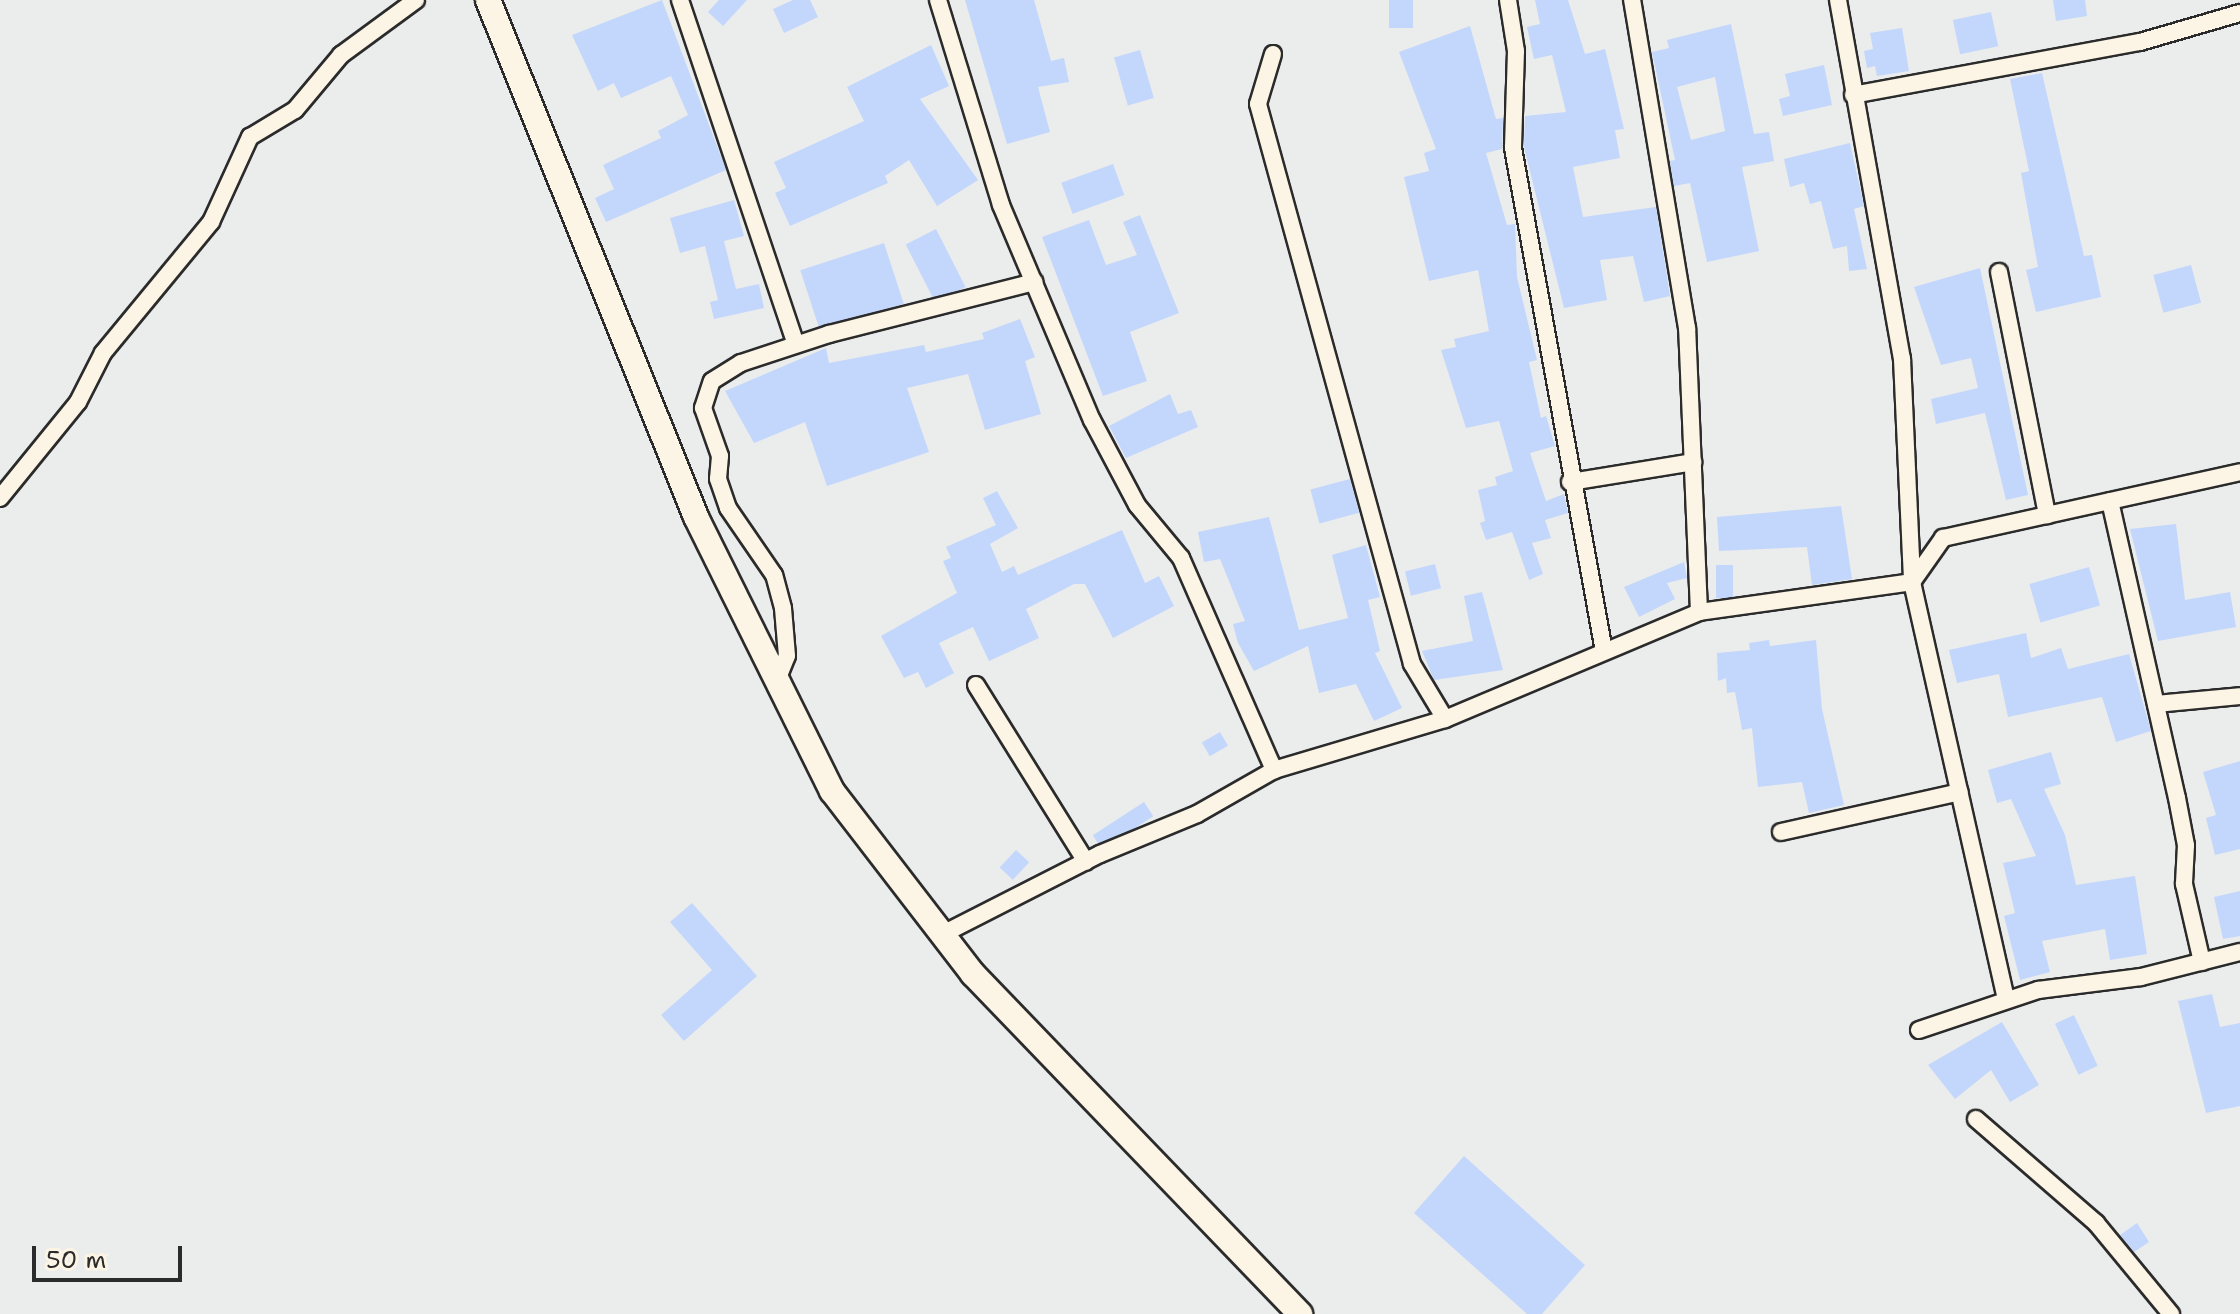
<!DOCTYPE html>
<style>
body{margin:0}
#map{position:relative;width:2240px;height:1314px;overflow:hidden;background:#ebecec;font-family:"Shantell Sans",sans-serif}
div>[style]{position:absolute}
.building>*{inset:0;background:#c3d7fc;transform-origin:0 0}
.roads{filter:drop-shadow(2px 0 #2b2b2b) drop-shadow(-2px 0 #2b2b2b) drop-shadow(0 2px #2b2b2b) drop-shadow(0 -2px #2b2b2b)}
.minor>*{height:16px;margin:-8px;padding:0 8px;transform-origin:8px;border-radius:8px;background:#fcf5e5}
.secondary>*{height:24px;margin:-12px;padding:0 12px;transform-origin:12px;border-radius:12px;background:#fcf5e5}
span{translate:-50% -50%;white-space:nowrap;text-align:center;line-height:1.15;-webkit-text-stroke:7px #fcf5e5;paint-order:stroke}
.scale{position:absolute;left:32px;top:1246px;width:150px;height:36px;box-sizing:border-box;border:4px solid #2b2b2b;border-top:0;padding-left:10px;font-size:24px;line-height:28px;white-space:nowrap;color:#2b2b2b;-webkit-text-stroke:6px #fcf5e5;paint-order:stroke}
</style>
<div id="map">
<div class="building">
<i style="clip-path:polygon(662px 0,726px 170px,606px 222px,595px 198px,614px 189px,603px 165px,661px 138px,658px 131px,688px 115px,671px 76px,621px 98px,614px 83px,598px 91px,572px 35px)"></i>
<i style="clip-path:polygon(719px 0,747px 0,723px 26px,708px 12px)"></i>
<i style="clip-path:polygon(793px 0,810px 0,818px 17px,784px 33px,773px 9px)"></i>
<i style="clip-path:polygon(965px 0,1034px 0,1051px 61px,1064px 58px,1069px 82px,1038px 87px,1050px 132px,1007px 144px)"></i>
<i style="left:1389px;top:0;width:24px;height:28px"></i>
<i style="clip-path:polygon(1535px 0,1568px 0,1585px 54px,1605px 49px,1613px 82px,1624px 129px,1615px 130px,1620px 158px,1573px 167px,1583px 217px,1656px 207px,1670px 296px,1644px 302px,1633px 256px,1600px 260px,1607px 300px,1564px 308px,1524px 147px,1525px 116px,1566px 112px,1552px 55px,1534px 59px,1527px 27px,1540px 24px)"></i>
<i style="clip-path:polygon(2053px 0,2085px 0,2087px 16px,2056px 21px)"></i>
<i style="left:1991px;top:12px;width:35px;height:39px;rotate:78deg"></i>
<i style="clip-path:polygon(evenodd,1731px 24px,1754px 134px,1769px 132px,1774px 161px,1742px 167px,1759px 251px,1707px 262px,1690px 183px,1674px 186px,1670px 161px,1675px 160px,1652px 52px,1669px 48px,1667px 40px,1731px 24px,1715px 77px,1725px 131px,1691px 140px,1677px 87px,1715px 77px)"></i>
<i style="clip-path:polygon(1470px 26px,1496px 119px,1503px 118px,1502px 149px,1486px 153px,1507px 225px,1515px 224px,1517px 277px,1537px 360px,1529px 362px,1541px 418px,1546px 416px,1555px 446px,1530px 453px,1546px 501px,1564px 494px,1568px 513px,1545px 520px,1551px 538px,1532px 543px,1543px 574px,1529px 580px,1512px 532px,1486px 540px,1480px 523px,1485px 521px,1478px 490px,1497px 485px,1495px 477px,1513px 471px,1499px 421px,1466px 428px,1441px 350px,1456px 347px,1454px 339px,1489px 331px,1478px 270px,1429px 281px,1404px 177px,1429px 171px,1424px 153px,1436px 149px,1399px 52px)"></i>
<i style="clip-path:polygon(1902px 28px,1909px 71px,1877px 76px,1875px 66px,1867px 68px,1864px 51px,1873px 49px,1870px 33px)"></i>
<i style="clip-path:polygon(931px 45px,949px 86px,920px 99px,978px 180px,937px 206px,909px 160px,885px 176px,888px 183px,790px 226px,775px 193px,786px 188px,774px 162px,864px 121px,847px 87px)"></i>
<i style="left:1140px;top:50px;width:50px;height:27px;rotate:74deg"></i>
<i style="clip-path:polygon(1824px 65px,1832px 105px,1783px 116px,1779px 99px,1790px 96px,1785px 74px)"></i>
<i style="clip-path:polygon(2042px 73px,2084px 256px,2092px 255px,2101px 297px,2036px 312px,2026px 270px,2038px 267px,2021px 173px,2029px 171px,2010px 79px)"></i>
<i style="clip-path:polygon(1850px 143px,1864px 206px,1854px 209px,1867px 269px,1849px 271px,1847px 246px,1833px 249px,1821px 201px,1810px 204px,1804px 183px,1790px 187px,1784px 159px)"></i>
<i style="left:1113px;top:164px;width:33px;height:55px;rotate:70deg"></i>
<i style="clip-path:polygon(734px 200px,744px 236px,724px 241px,736px 289px,759px 284px,764px 308px,714px 319px,710px 302px,718px 300px,705px 246px,680px 253px,670px 218px)"></i>
<i style="clip-path:polygon(1140px 215px,1179px 313px,1130px 332px,1147px 381px,1103px 396px,1042px 237px,1089px 220px,1106px 265px,1137px 255px,1123px 222px)"></i>
<i style="left:936px;top:229px;width:65px;height:34px;rotate:63deg"></i>
<i style="left:884px;top:243px;width:64px;height:88px;rotate:72deg"></i>
<i style="left:2191px;top:265px;width:39px;height:39px;rotate:75deg"></i>
<i style="clip-path:polygon(1980px 268px,2028px 495px,2006px 500px,1985px 413px,1936px 424px,1931px 399px,1978px 388px,1971px 358px,1941px 365px,1914px 287px)"></i>
<i style="clip-path:polygon(1020px 319px,1035px 357px,1025px 361px,1041px 414px,985px 430px,968px 374px,907px 388px,929px 452px,827px 486px,805px 422px,754px 443px,725px 391px,826px 348px,829px 363px,924px 345px,926px 352px,984px 339px,982px 333px)"></i>
<i style="clip-path:polygon(1170px 394px,1178px 414px,1191px 410px,1198px 427px,1126px 458px,1109px 426px)"></i>
<i style="left:1350px;top:479px;width:35px;height:41px;rotate:75deg"></i>
<i style="clip-path:polygon(997px 491px,1018px 528px,990px 544px,1002px 572px,1014px 566px,1018px 575px,1122px 530px,1145px 583px,1159px 576px,1174px 606px,1113px 638px,1085px 584px,1074px 584px,1026px 609px,1039px 638px,989px 661px,973px 627px,939px 643px,954px 673px,926px 688px,918px 672px,904px 678px,881px 636px,957px 593px,943px 561px,951px 558px,946px 547px,996px 525px,983px 498px)"></i>
<i style="clip-path:polygon(1841px 506px,1852px 579px,1812px 585px,1807px 547px,1719px 551px,1717px 517px)"></i>
<i style="clip-path:polygon(1269px 517px,1299px 630px,1348px 618px,1332px 555px,1366px 545px,1380px 597px,1368px 600px,1380px 651px,1375px 653px,1402px 708px,1374px 721px,1356px 684px,1319px 693px,1308px 646px,1254px 671px,1238px 643px,1233px 624px,1245px 621px,1220px 559px,1204px 562px,1198px 532px)"></i>
<i style="clip-path:polygon(2176px 524px,2185px 600px,2230px 592px,2236px 627px,2158px 641px,2130px 529px)"></i>
<i style="clip-path:polygon(1684px 562px,1687px 578px,1667px 583px,1675px 599px,1639px 617px,1624px 587px)"></i>
<i style="left:1435px;top:564px;width:25px;height:31px;rotate:76deg"></i>
<i style="left:1716px;top:565px;width:17px;height:33px"></i>
<i style="left:2089px;top:567px;width:40px;height:62px;rotate:74deg"></i>
<i style="clip-path:polygon(1482px 592px,1503px 670px,1434px 680px,1422px 651px,1473px 641px,1464px 596px)"></i>
<i style="clip-path:polygon(2026px 633px,2031px 658px,2061px 648px,2068px 669px,2129px 654px,2151px 731px,2116px 742px,2102px 697px,2008px 717px,1999px 674px,1957px 683px,1949px 650px)"></i>
<i style="clip-path:polygon(1769px 640px,1770px 646px,1816px 640px,1822px 709px,1844px 805px,1809px 813px,1802px 782px,1758px 787px,1752px 728px,1742px 730px,1735px 692px,1727px 693px,1726px 678px,1718px 681px,1717px 653px,1750px 650px,1749px 643px)"></i>
<i style="left:1220px;top:732px;width:16px;height:21px;rotate:60deg"></i>
<i style="clip-path:polygon(2051px 752px,2061px 784px,2044px 789px,2065px 835px,2076px 885px,2135px 876px,2147px 954px,2110px 960px,2105px 929px,2042px 941px,2050px 972px,2020px 980px,2004px 916px,2015px 913px,2003px 863px,2036px 856px,2011px 799px,1997px 803px,1988px 770px)"></i>
<i style="clip-path:polygon(2240px 761px,2240px 849px,2215px 855px,2206px 818px,2216px 815px,2203px 772px)"></i>
<i style="left:1144px;top:802px;width:17px;height:61px;rotate:57deg"></i>
<i style="left:1016px;top:850px;width:18px;height:24px;rotate:43deg"></i>
<i style="clip-path:polygon(2240px 891px,2240px 936px,2223px 939px,2214px 897px)"></i>
<i style="clip-path:polygon(692px 903px,757px 976px,684px 1041px,661px 1015px,712px 970px,670px 922px)"></i>
<i style="clip-path:polygon(2212px 994px,2220px 1027px,2240px 1023px,2240px 1106px,2206px 1113px,2178px 1001px)"></i>
<i style="left:2074px;top:1015px;width:56px;height:21px;rotate:65deg"></i>
<i style="clip-path:polygon(2002px 1022px,2039px 1085px,2010px 1102px,1991px 1070px,1955px 1099px,1928px 1065px)"></i>
<i style="clip-path:polygon(1464px 1156px,1585px 1265px,1542px 1314px,1527px 1314px,1414px 1213px)"></i>
<i style="clip-path:polygon(2137px 1223px,2149px 1242px,2134px 1252px,2120px 1235px)"></i>
</div>
<div class="roads">
<div class="minor">
<i style="left:680px;top:0;width:363px;rotate:71.4deg"></i>
<i style="left:938px;top:0;width:214px;rotate:72.9deg"></i>
<i style="left:1001px;top:205px;width:233px;rotate:67.1deg"></i>
<i style="left:1092px;top:420px;width:96px;rotate:62.1deg"></i>
<i style="left:1137px;top:505px;width:69px;rotate:50.3deg"></i>
<i style="left:1181px;top:558px;width:232px;rotate:66.3deg"></i>
<i style="left:1508px;top:0;width:52px;rotate:81.1deg"></i>
<i style="left:1516px;top:51px;width:97px;rotate:91.8deg"></i>
<i style="left:1513px;top:148px;width:511px;rotate:79.75deg"></i>
<i style="left:1838px;top:0;width:365px;rotate:79.9deg"></i>
<i style="left:1902px;top:359px;width:223px;rotate:87.4deg"></i>
<i style="left:1912px;top:582px;width:426px;rotate:77.3deg"></i>
<i style="left:1273px;top:54px;width:52px;rotate:106.7deg"></i>
<i style="left:1258px;top:104px;width:581px;rotate:74.62deg"></i>
<i style="left:1412px;top:664px;width:64px;rotate:59deg"></i>
<i style="left:1853px;top:95px;width:292px;rotate:-10.5deg"></i>
<i style="left:2140px;top:42px;width:104px;rotate:-16.2deg"></i>
<i style="left:1999px;top:272px;width:248px;rotate:78.8deg"></i>
<i style="left:1570px;top:482px;width:125px;rotate:-9.2deg"></i>
<i style="left:0;top:498px;width:124px;rotate:-50.9deg"></i>
<i style="left:78px;top:402px;width:55px;rotate:-63deg"></i>
<i style="left:103px;top:353px;width:170px;rotate:-50.5deg"></i>
<i style="left:211px;top:222px;width:94px;rotate:-65.4deg"></i>
<i style="left:250px;top:137px;width:52px;rotate:-31deg"></i>
<i style="left:295px;top:110px;width:72px;rotate:-50.1deg"></i>
<i style="left:341px;top:55px;width:93px;rotate:-36.3deg"></i>
<i style="left:2110px;top:501px;width:304px;rotate:77.3deg"></i>
<i style="left:2177px;top:798px;width:48px;rotate:79.2deg"></i>
<i style="left:2186px;top:845px;width:39px;rotate:93deg"></i>
<i style="left:2184px;top:884px;width:80px;rotate:77deg"></i>
<i style="left:1699px;top:612px;width:215px;rotate:-8deg"></i>
<i style="left:1912px;top:582px;width:54px;rotate:-54.8deg"></i>
<i style="left:1943px;top:538px;width:304px;rotate:-12.5deg"></i>
<i style="left:776px;top:683px;width:29px;rotate:-68deg"></i>
<i style="left:787px;top:656px;width:48px;rotate:-94.8deg"></i>
<i style="left:783px;top:608px;width:34px;rotate:-105deg"></i>
<i style="left:774px;top:575px;width:81px;rotate:-124.5deg"></i>
<i style="left:728px;top:508px;width:31px;rotate:-109deg"></i>
<i style="left:718px;top:479px;width:23px;rotate:-85deg"></i>
<i style="left:720px;top:456px;width:51px;rotate:-109.5deg"></i>
<i style="left:703px;top:408px;width:28px;rotate:-72deg"></i>
<i style="left:712px;top:381px;width:34px;rotate:-32deg"></i>
<i style="left:741px;top:363px;width:93px;rotate:-18.2deg"></i>
<i style="left:829px;top:334px;width:212px;rotate:-14.2deg"></i>
<i style="left:976px;top:685px;width:208px;rotate:58.1deg"></i>
<i style="left:2156px;top:704px;width:84px;rotate:-5.4deg"></i>
<i style="left:1781px;top:832px;width:183px;rotate:-12.6deg"></i>
<i style="left:941px;top:935px;width:178px;rotate:-27deg"></i>
<i style="left:1100px;top:854px;width:105px;rotate:-22.4deg"></i>
<i style="left:1197px;top:814px;width:89px;rotate:-29.7deg"></i>
<i style="left:1274px;top:770px;width:178px;rotate:-16.6deg"></i>
<i style="left:1445px;top:719px;width:276px;rotate:-22.8deg"></i>
<i style="left:1699px;top:612px;width:284px;rotate:-92.4deg"></i>
<i style="left:1687px;top:328px;width:333px;rotate:-99.5deg"></i>
<i style="left:1919px;top:1030px;width:126px;rotate:-18.6deg"></i>
<i style="left:2038px;top:990px;width:104px;rotate:-7.2deg"></i>
<i style="left:2141px;top:977px;width:102px;rotate:-14.2deg"></i>
<i style="left:1976px;top:1119px;width:159px;rotate:40.9deg"></i>
<i style="left:2096px;top:1223px;width:118px;rotate:50.5deg"></i>
</div>
<div class="secondary">
<i style="left:488px;top:0;width:557px;rotate:68.08deg"></i>
<i style="left:696px;top:517px;width:306px;rotate:63.6deg"></i>
<i style="left:832px;top:791px;width:231px;rotate:52.4deg"></i>
<i style="left:973px;top:974px;width:472px;rotate:46.1deg"></i>
</div>
</div>
<div class="scale">50 m</div>
</div>
